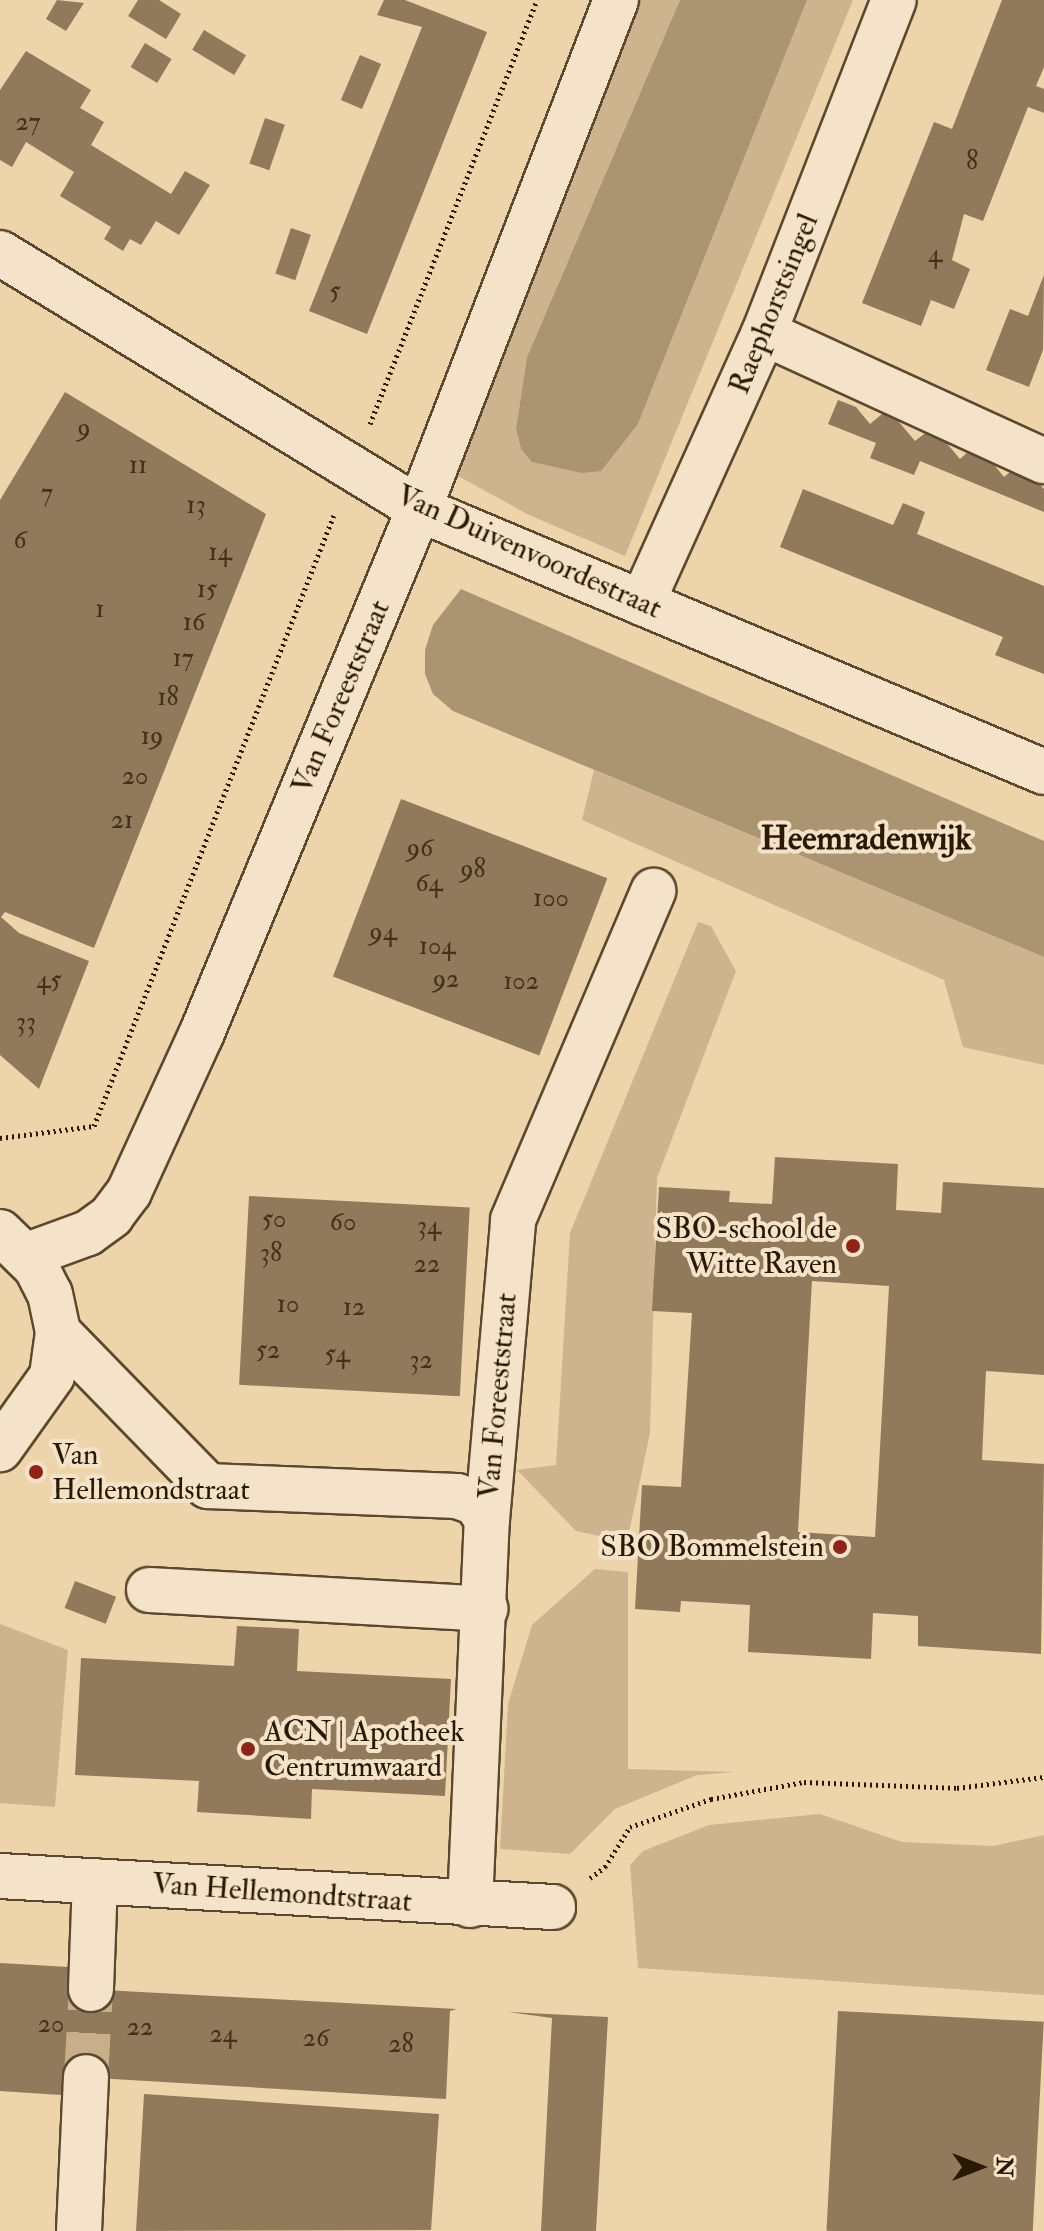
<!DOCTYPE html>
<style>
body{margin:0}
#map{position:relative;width:1044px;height:2231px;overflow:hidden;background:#eed4aa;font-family:"IM FELL Double Pica",serif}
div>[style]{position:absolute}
.green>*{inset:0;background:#cdb48e}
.water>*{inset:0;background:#ab9472}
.building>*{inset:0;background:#907a5b;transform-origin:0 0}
.minor-tunnel>*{height:44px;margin-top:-22px;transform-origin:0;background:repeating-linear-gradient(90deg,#c7af89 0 44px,transparent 0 66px)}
.path>*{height:5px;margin-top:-2.5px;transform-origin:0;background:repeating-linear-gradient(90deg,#2a1905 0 2px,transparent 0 6px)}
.roads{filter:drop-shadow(2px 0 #5b482e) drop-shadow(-2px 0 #5b482e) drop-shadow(0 2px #5b482e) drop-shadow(0 -2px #5b482e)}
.minor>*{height:44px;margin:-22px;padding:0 22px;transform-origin:22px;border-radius:22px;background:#f4e3c8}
.dots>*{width:22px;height:22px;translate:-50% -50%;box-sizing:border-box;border:4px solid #f4e3c8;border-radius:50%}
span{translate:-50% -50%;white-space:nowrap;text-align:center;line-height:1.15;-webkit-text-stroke:8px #f4e3c8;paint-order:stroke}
.number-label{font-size:26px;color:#44311a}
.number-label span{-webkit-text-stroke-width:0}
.street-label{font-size:30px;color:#2a1905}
.poi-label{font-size:30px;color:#2a1905}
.right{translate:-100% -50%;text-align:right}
.left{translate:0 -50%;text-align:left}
.quarter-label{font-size:34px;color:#2a1905;font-weight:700}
.north{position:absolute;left:940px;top:2127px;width:80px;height:80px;-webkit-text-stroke:6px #f4e3c8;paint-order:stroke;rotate:90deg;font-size:22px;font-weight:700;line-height:32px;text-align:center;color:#2a1905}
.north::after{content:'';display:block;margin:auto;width:28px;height:36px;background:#2a1905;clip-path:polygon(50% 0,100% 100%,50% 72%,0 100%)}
</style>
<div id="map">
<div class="green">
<i style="clip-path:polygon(637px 0,680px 0,527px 357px,516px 429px,521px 449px,638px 424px,807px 0,853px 0,625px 556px,529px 515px,458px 476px)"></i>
<i style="clip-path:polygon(594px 770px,1044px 957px,1044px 1065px,963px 1047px,944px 980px,582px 820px)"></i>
<i style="clip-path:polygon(698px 922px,711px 926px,736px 971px,657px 1178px,650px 1433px,627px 1542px,576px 1531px,517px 1470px,556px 1465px,570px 1233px)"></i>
<i style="clip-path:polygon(595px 1569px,628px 1572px,628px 1769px,735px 1772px,697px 1775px,615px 1809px,570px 1854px,500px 1849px,508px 1704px,532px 1625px)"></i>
<i style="clip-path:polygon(0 1624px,68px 1650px,55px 1807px,0 1803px)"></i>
<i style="clip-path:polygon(820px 1814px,902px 1842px,993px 1846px,1044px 1835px,1044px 1995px,638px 1968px,630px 1865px,643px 1851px,709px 1825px)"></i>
</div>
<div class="water">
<i style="clip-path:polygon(680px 0,807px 0,638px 424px,601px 471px,582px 473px,532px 462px,521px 449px,516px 429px,527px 357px)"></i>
<i style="clip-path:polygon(461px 589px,1044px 841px,1044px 957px,453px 711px,433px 694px,425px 674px,425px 650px,433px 625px)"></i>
</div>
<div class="building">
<i style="clip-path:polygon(57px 0,84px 3px,66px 31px,46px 19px)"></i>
<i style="clip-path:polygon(138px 0,159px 0,181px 14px,166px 39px,128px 16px)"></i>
<i style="clip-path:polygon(384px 0,405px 0,487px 32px,367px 334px,309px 311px,422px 27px,377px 15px)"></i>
<i style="clip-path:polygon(1002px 0,1044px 0,1044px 67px,1036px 86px,1044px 89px,1044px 113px,1028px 107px,983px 221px,964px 214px,952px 260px,970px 269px,954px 309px,931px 300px,921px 326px,862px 303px,934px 122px,952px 129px)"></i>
<i style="left:204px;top:30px;width:49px;height:23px;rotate:31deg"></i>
<i style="left:145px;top:43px;width:31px;height:28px;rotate:31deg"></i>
<i style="clip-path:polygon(26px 51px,91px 90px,80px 108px,104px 122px,91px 145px,171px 194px,185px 171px,210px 185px,179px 235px,156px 221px,141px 245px,130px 239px,123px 251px,104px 239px,111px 227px,60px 196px,74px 172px,26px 142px,12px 167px,0 160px,0 90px)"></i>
<i style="left:360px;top:55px;width:23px;height:49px;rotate:23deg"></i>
<i style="left:265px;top:118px;width:21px;height:48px;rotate:19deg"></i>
<i style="left:291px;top:228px;width:21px;height:48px;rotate:19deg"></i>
<i style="clip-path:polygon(1044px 275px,1043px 350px,1029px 387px,986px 370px,1010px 309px,1028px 316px)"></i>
<i style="clip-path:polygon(65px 392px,266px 514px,94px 948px,5px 912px,1px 917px,19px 933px,89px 961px,39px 1089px,0 1055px,0 500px)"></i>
<i style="clip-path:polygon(838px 400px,856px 407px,870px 424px,888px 409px,915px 441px,933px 427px,960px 459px,977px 444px,1004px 477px,1022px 462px,1044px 489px,1044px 512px,920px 461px,914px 475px,870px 458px,876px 443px,828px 424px)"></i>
<i style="clip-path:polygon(803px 489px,893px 525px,903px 503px,925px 512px,917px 534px,1044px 586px,1044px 674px,995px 655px,1003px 637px,780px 547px)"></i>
<i style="left:401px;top:799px;width:221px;height:190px;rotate:21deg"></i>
<i style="clip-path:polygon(evenodd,775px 1157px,898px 1164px,896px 1210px,941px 1213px,943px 1182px,1044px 1188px,1044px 1375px,986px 1371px,982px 1460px,1044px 1464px,1041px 1654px,918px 1646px,918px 1616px,873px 1613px,871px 1659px,748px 1652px,750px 1605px,681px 1601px,680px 1612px,635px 1609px,642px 1485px,681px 1487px,692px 1313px,652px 1311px,659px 1187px,730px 1191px,729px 1202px,772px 1204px,775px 1157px,812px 1281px,889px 1286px,875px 1537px,798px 1532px,812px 1281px)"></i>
<i style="left:249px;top:1196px;width:221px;height:189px;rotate:3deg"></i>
<i style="left:75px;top:1581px;width:44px;height:29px;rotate:21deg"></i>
<i style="clip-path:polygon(237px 1626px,299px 1629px,297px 1671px,451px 1679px,445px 1796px,312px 1789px,311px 1819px,197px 1812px,199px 1781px,75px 1775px,81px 1658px,234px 1666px)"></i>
<i style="clip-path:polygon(0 1963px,68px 1967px,67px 1988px,457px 2009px,450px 2011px,446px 2099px,62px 2076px,61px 2095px,0 2091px)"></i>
<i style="left:838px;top:2011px;width:206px;height:220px;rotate:3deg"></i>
<i style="clip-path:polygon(508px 2012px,608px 2017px,596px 2231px,541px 2231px,552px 2018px)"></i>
<i style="clip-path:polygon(144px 2094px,439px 2114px,431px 2230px,136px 2231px)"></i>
</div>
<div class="minor-tunnel">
<i style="left:86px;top:2077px;width:88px;rotate:-86.7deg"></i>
</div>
<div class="path">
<i style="left:370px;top:424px;width:456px;rotate:-68.5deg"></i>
<i style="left:0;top:1138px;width:95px;rotate:-7.3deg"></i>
<i style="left:94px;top:1126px;width:656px;rotate:-68.56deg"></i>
<i style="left:590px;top:1878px;width:19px;rotate:-36deg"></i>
<i style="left:605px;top:1867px;width:47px;rotate:-58deg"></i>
<i style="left:630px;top:1827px;width:86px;rotate:-19.1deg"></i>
<i style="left:711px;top:1799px;width:95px;rotate:-10.4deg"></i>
<i style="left:804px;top:1782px;width:153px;rotate:2.2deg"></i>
<i style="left:957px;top:1788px;width:88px;rotate:-7.2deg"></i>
</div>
<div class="roads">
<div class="minor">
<i style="left:0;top:253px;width:491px;rotate:31.4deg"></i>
<i style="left:419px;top:509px;width:678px;rotate:22.82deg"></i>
<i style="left:764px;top:333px;width:308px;rotate:24.6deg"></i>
<i style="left:642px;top:603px;width:296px;rotate:-65.7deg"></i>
<i style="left:764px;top:333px;width:357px;rotate:-68.7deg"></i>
<i style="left:0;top:1232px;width:50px;rotate:44.2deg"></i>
<i style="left:36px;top:1267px;width:30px;rotate:63deg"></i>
<i style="left:50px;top:1294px;width:39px;rotate:78deg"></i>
<i style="left:58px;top:1332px;width:44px;rotate:97.8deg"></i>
<i style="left:52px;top:1376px;width:90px;rotate:125.5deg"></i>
<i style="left:25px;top:1256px;width:67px;rotate:-20.1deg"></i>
<i style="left:88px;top:1233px;width:29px;rotate:-36deg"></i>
<i style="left:111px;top:1216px;width:30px;rotate:-53deg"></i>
<i style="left:129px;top:1192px;width:173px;rotate:-65.4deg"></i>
<i style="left:201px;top:1035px;width:569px;rotate:-67.49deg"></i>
<i style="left:419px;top:509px;width:546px;rotate:-68.84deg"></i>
<i style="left:58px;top:1332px;width:215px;rotate:45.8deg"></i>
<i style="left:208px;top:1486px;width:249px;rotate:2.3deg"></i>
<i style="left:457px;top:1496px;width:20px;rotate:20deg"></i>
<i style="left:476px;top:1503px;width:20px;rotate:57deg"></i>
<i style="left:149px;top:1590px;width:337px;rotate:3.2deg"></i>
<i style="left:0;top:1876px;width:554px;rotate:3.21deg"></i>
<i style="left:470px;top:1905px;width:385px;rotate:-87.5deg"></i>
<i style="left:487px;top:1520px;width:301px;rotate:-85deg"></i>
<i style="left:513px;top:1220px;width:358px;rotate:-66.9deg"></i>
<i style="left:91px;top:1989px;width:108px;rotate:-87.9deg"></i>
<i style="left:79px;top:2231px;width:154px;rotate:-87.4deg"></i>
</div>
</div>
<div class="dots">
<i style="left:853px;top:1246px;background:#8f2418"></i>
<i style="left:36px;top:1472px;background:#8f2418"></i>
<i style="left:840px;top:1547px;background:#8f2418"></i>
<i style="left:248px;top:1749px;background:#8f2418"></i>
</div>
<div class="number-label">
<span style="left:28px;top:123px">27</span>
<span style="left:972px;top:162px">8</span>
<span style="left:935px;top:255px">4</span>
<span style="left:335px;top:292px">5</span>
<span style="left:84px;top:429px">9</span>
<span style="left:138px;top:466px">11</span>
<span style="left:47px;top:494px">7</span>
<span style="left:196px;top:506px">13</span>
<span style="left:20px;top:541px">6</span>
<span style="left:220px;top:553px">14</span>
<span style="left:207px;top:590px">15</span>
<span style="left:100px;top:610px">1</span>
<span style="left:194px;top:623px">16</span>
<span style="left:183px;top:659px">17</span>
<span style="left:168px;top:698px">18</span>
<span style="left:152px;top:737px">19</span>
<span style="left:135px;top:777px">20</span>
<span style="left:122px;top:821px">21</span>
<span style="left:420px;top:849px">96</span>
<span style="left:473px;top:870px">98</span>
<span style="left:429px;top:884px">64</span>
<span style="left:551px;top:899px">100</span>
<span style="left:383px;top:933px">94</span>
<span style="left:437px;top:947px">104</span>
<span style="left:446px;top:980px">92</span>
<span style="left:49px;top:981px">45</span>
<span style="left:521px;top:982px">102</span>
<span style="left:26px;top:1023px">33</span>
<span style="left:274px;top:1220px">50</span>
<span style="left:343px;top:1223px">60</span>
<span style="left:429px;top:1227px">34</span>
<span style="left:271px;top:1254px">38</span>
<span style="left:427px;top:1265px">22</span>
<span style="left:288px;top:1305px">10</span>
<span style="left:354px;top:1308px">12</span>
<span style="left:268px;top:1351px">52</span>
<span style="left:337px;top:1355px">54</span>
<span style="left:421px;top:1361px">32</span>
<span style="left:51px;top:2025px">20</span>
<span style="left:140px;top:2028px">22</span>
<span style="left:223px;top:2035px">24</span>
<span style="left:316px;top:2039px">26</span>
<span style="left:401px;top:2045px">28</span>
</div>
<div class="street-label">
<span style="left:774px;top:304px;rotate:-68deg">Raephorstsingel</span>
<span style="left:529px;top:552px;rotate:24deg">Van Duivenvoordestraat</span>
<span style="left:341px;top:697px;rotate:-67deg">Van Foreeststraat</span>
<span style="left:498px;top:1396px;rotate:-85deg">Van Foreeststraat</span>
<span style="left:282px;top:1893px;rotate:4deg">Van Hellemondtstraat</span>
</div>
<div class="poi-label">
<span class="right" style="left:837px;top:1246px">SBO-school de<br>Witte Raven</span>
<span class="left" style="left:52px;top:1472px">Van<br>Hellemondstraat</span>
<span class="right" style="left:824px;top:1547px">SBO Bommelstein</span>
<span class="left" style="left:264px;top:1749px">ACN | Apotheek<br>Centrumwaard</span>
</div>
<div class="quarter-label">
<span style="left:866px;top:839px">Heemradenwijk</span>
</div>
<div class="north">N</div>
</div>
